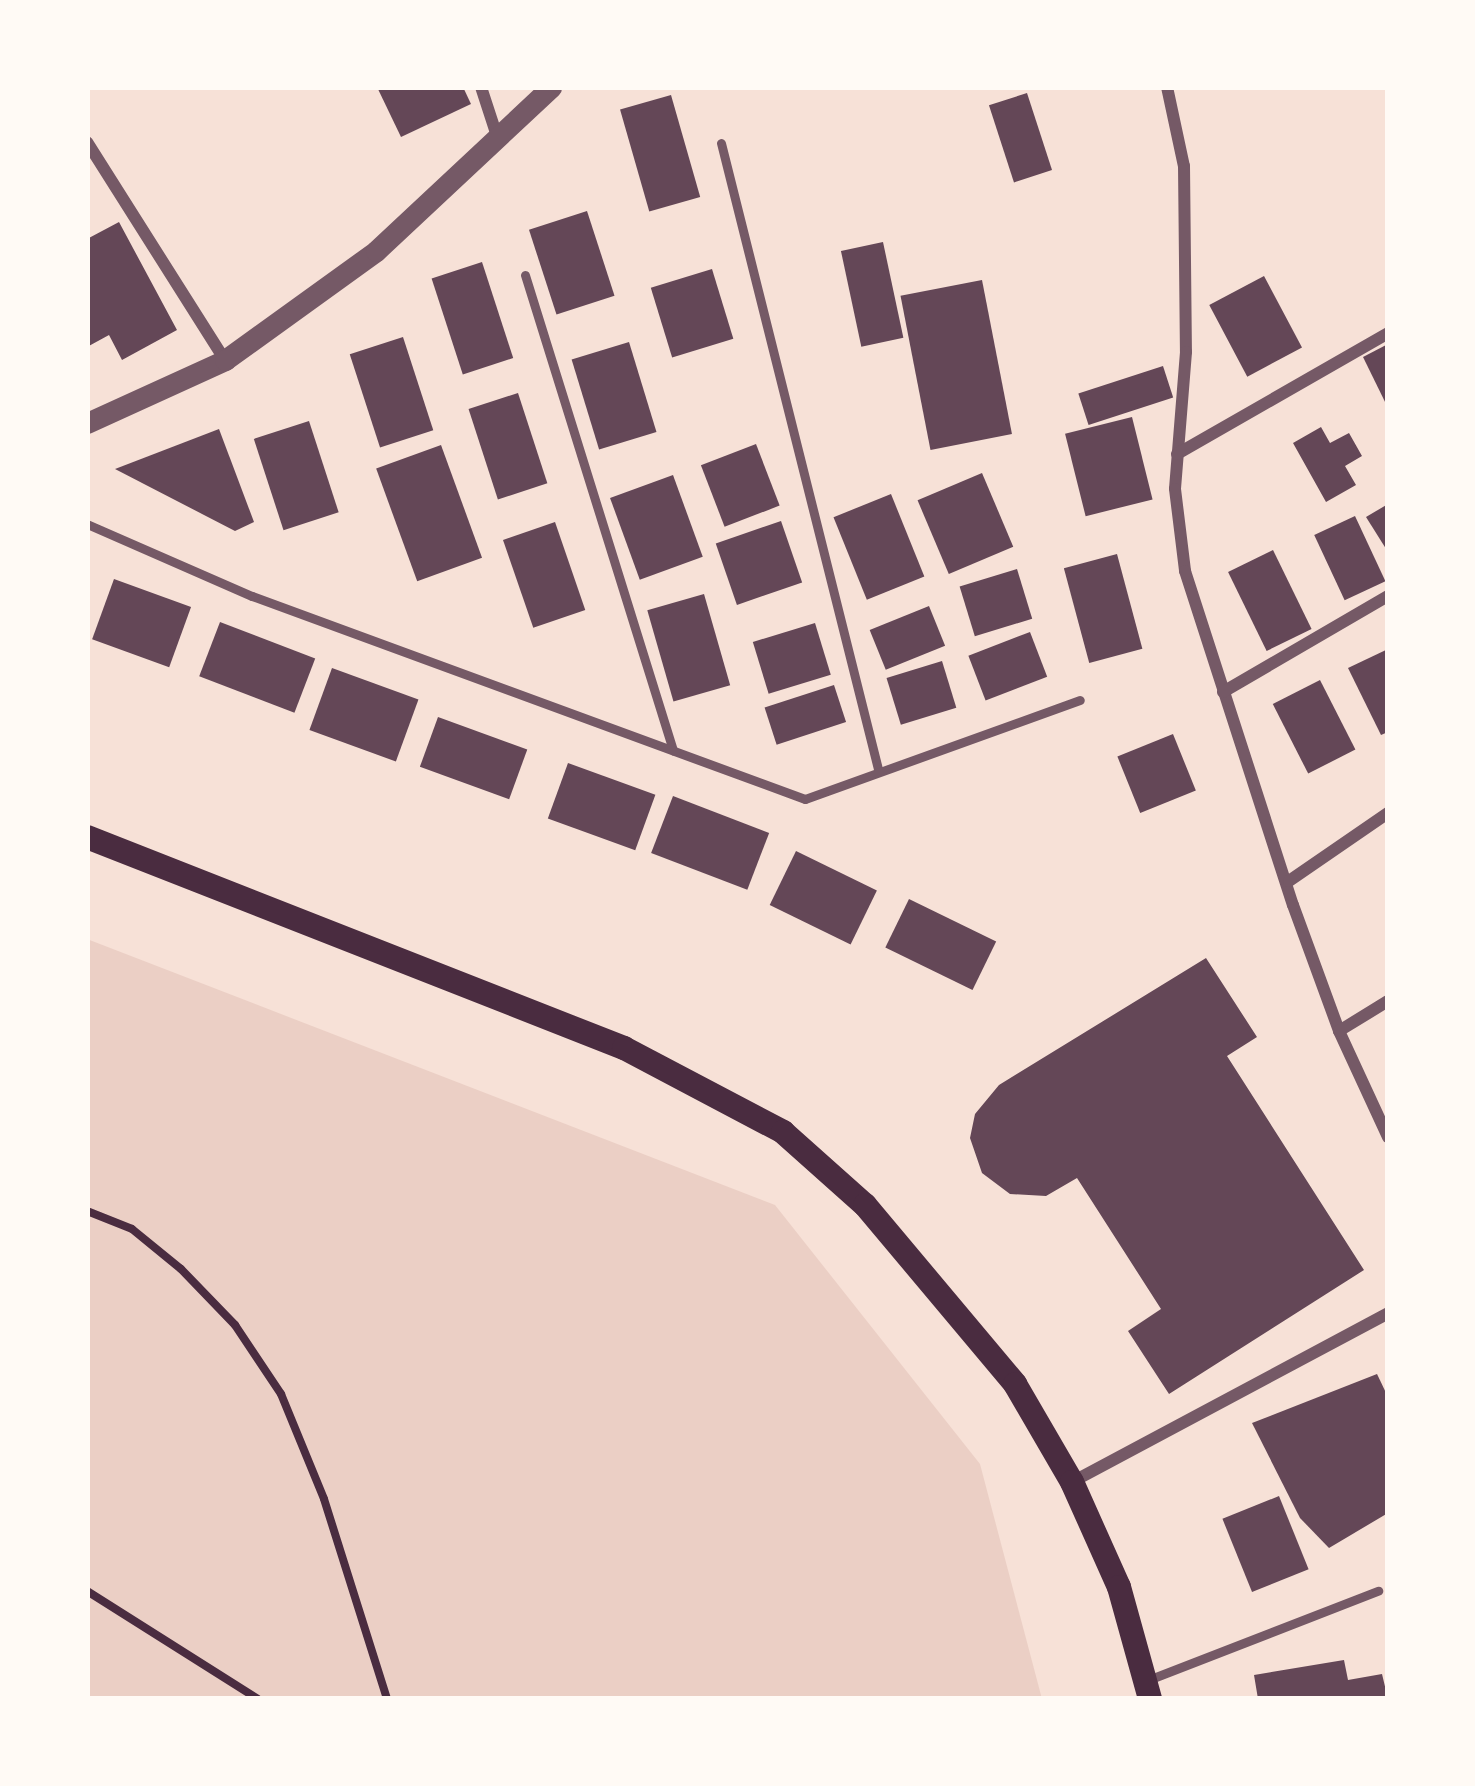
<!DOCTYPE html>
<style>
body{margin:0}
#map{position:relative;width:1475px;height:1786px;overflow:hidden;background:#f7e1d7;font-family:Poppins,sans-serif}
div>[style]{position:absolute}
.green>*{inset:0;background:#ebcfc5}
.building>*{inset:0;background:#644757;transform-origin:0 0}
.path>*{height:8px;margin:-4px;padding:0 4px;transform-origin:4px;border-radius:4px;background:#4a2c40}
.service>*{height:9px;margin:-4.5px;padding:0 4.5px;transform-origin:4.5px;border-radius:4.5px;background:#755966}
.minor>*{height:12px;margin:-6px;padding:0 6px;transform-origin:6px;border-radius:6px;background:#755966}
.tertiary>*{height:21px;margin:-10.5px;padding:0 10.5px;transform-origin:10.5px;border-radius:10.5px;background:#755966}
.secondary>*{height:24px;margin:-12px;padding:0 12px;transform-origin:12px;border-radius:12px;background:#4a2c40}
span{translate:-50% -50%;white-space:nowrap;text-align:center;line-height:1.15;-webkit-text-stroke:12px #fffaf5;paint-order:stroke}
.frame{position:absolute;inset:0;border:90px solid #fffaf5;pointer-events:none}
</style>
<div id="map">
<div class="green">
<i style="clip-path:polygon(87px 939px,775px 1205px,980px 1464px,1042px 1699px,87px 1699px)"></i>
</div>
<div class="building">
<i style="clip-path:polygon(377px 87px,463px 87px,471px 104px,401px 137px)"></i>
<i style="left:1027px;top:93px;width:81px;height:40px;rotate:72deg"></i>
<i style="left:671px;top:95px;width:106px;height:53px;rotate:74deg"></i>
<i style="left:587px;top:211px;width:89px;height:61px;rotate:72deg"></i>
<i style="clip-path:polygon(119px 222px,177px 330px,122px 360px,109px 335px,87px 347px,87px 239px)"></i>
<i style="left:883px;top:242px;width:98px;height:43px;rotate:78deg"></i>
<i style="left:482px;top:262px;width:101px;height:53px;rotate:72deg"></i>
<i style="left:712px;top:269px;width:73px;height:64px;rotate:73deg"></i>
<i style="left:1264px;top:276px;width:81px;height:62px;rotate:62deg"></i>
<i style="left:982px;top:280px;width:157px;height:83px;rotate:79deg"></i>
<i style="left:403px;top:337px;width:98px;height:56px;rotate:72deg"></i>
<i style="left:629px;top:342px;width:94px;height:60px;rotate:73deg"></i>
<i style="clip-path:polygon(1388px 344px,1388px 408px,1363px 357px)"></i>
<i style="left:1163px;top:366px;width:33px;height:89px;rotate:72deg"></i>
<i style="left:518px;top:393px;width:95px;height:52px;rotate:72deg"></i>
<i style="left:1132px;top:417px;width:85px;height:69px;rotate:76deg"></i>
<i style="left:309px;top:421px;width:96px;height:58px;rotate:72deg"></i>
<i style="clip-path:polygon(1321px 427px,1330px 443px,1349px 433px,1362px 456px,1345px 466px,1356px 485px,1326px 502px,1293px 443px)"></i>
<i style="clip-path:polygon(219px 429px,254px 522px,235px 531px,115px 469px)"></i>
<i style="left:756px;top:444px;width:66px;height:59px;rotate:69deg"></i>
<i style="left:441px;top:445px;width:120px;height:69px;rotate:70deg"></i>
<i style="left:982px;top:473px;width:80px;height:70px;rotate:67deg"></i>
<i style="left:673px;top:475px;width:87px;height:67px;rotate:70deg"></i>
<i style="left:891px;top:494px;width:89px;height:62px;rotate:68deg"></i>
<i style="clip-path:polygon(1388px 504px,1388px 552px,1366px 517px)"></i>
<i style="left:1355px;top:516px;width:72px;height:45px;rotate:65deg"></i>
<i style="left:781px;top:521px;width:65px;height:69px;rotate:71deg"></i>
<i style="left:555px;top:522px;width:93px;height:55px;rotate:71deg"></i>
<i style="left:1273px;top:550px;width:88px;height:50px;rotate:64deg"></i>
<i style="left:1117px;top:554px;width:98px;height:55px;rotate:75deg"></i>
<i style="left:1017px;top:569px;width:52px;height:60px;rotate:73deg"></i>
<i style="left:114px;top:579px;width:82px;height:64px;rotate:20deg"></i>
<i style="left:704px;top:594px;width:95px;height:59px;rotate:74deg"></i>
<i style="left:929px;top:606px;width:43px;height:64px;rotate:68deg"></i>
<i style="left:220px;top:622px;width:102px;height:58px;rotate:21deg"></i>
<i style="left:815px;top:623px;width:54px;height:65px;rotate:73deg"></i>
<i style="left:1030px;top:632px;width:48px;height:66px;rotate:69deg"></i>
<i style="clip-path:polygon(1388px 649px,1388px 732px,1381px 735px,1348px 668px)"></i>
<i style="left:942px;top:661px;width:49px;height:58px;rotate:73deg"></i>
<i style="left:332px;top:668px;width:92px;height:66px;rotate:20deg"></i>
<i style="left:1320px;top:680px;width:78px;height:53px;rotate:63deg"></i>
<i style="left:834px;top:685px;width:39px;height:73px;rotate:72deg"></i>
<i style="left:438px;top:717px;width:95px;height:53px;rotate:20deg"></i>
<i style="left:1173px;top:734px;width:61px;height:60px;rotate:68deg"></i>
<i style="left:568px;top:763px;width:93px;height:59px;rotate:20deg"></i>
<i style="left:673px;top:796px;width:103px;height:61px;rotate:21deg"></i>
<i style="left:796px;top:851px;width:90px;height:60px;rotate:26deg"></i>
<i style="left:909px;top:899px;width:97px;height:54px;rotate:26deg"></i>
<i style="clip-path:polygon(1206px 958px,1257px 1037px,1227px 1056px,1364px 1270px,1169px 1394px,1128px 1331px,1161px 1309px,1077px 1178px,1046px 1196px,1010px 1194px,982px 1173px,970px 1138px,975px 1114px,999px 1085px)"></i>
<i style="clip-path:polygon(1377px 1374px,1388px 1397px,1388px 1513px,1329px 1548px,1300px 1518px,1252px 1423px)"></i>
<i style="left:1279px;top:1496px;width:79px;height:61px;rotate:68deg"></i>
<i style="clip-path:polygon(1344px 1660px,1348px 1680px,1382px 1674px,1388px 1699px,1258px 1699px,1254px 1675px)"></i>
</div>
<div class="path">
<i style="left:87px;top:1211px;width:48px;rotate:21.8deg"></i>
<i style="left:132px;top:1229px;width:63px;rotate:39.2deg"></i>
<i style="left:181px;top:1269px;width:78px;rotate:46deg"></i>
<i style="left:235px;top:1325px;width:83px;rotate:56.3deg"></i>
<i style="left:281px;top:1394px;width:113px;rotate:67.7deg"></i>
<i style="left:324px;top:1499px;width:210px;rotate:72.5deg"></i>
<i style="left:87px;top:1591px;width:202px;rotate:32.3deg"></i>
</div>
<div class="service">
<i style="left:721px;top:143px;width:645px;rotate:75.92deg"></i>
<i style="left:525px;top:275px;width:498px;rotate:72.7deg"></i>
<i style="left:87px;top:524px;width:180px;rotate:23.6deg"></i>
<i style="left:252px;top:596px;width:589px;rotate:20.16deg"></i>
<i style="left:805px;top:799px;width:292px;rotate:-19.8deg"></i>
<i style="left:1148px;top:1680px;width:247px;rotate:-21.2deg"></i>
</div>
<div class="minor">
<i style="left:481px;top:87px;width:55px;rotate:71.9deg"></i>
<i style="left:1167px;top:87px;width:81px;rotate:77.9deg"></i>
<i style="left:1184px;top:166px;width:186px;rotate:89.4deg"></i>
<i style="left:1186px;top:352px;width:137px;rotate:94.6deg"></i>
<i style="left:1175px;top:489px;width:83px;rotate:83deg"></i>
<i style="left:1185px;top:571px;width:351px;rotate:72.1deg"></i>
<i style="left:1293px;top:905px;width:134px;rotate:69.9deg"></i>
<i style="left:1339px;top:1031px;width:117px;rotate:65.2deg"></i>
<i style="left:87px;top:142px;width:258px;rotate:57.7deg"></i>
<i style="left:1177px;top:454px;width:243px;rotate:-29.8deg"></i>
<i style="left:1223px;top:692px;width:191px;rotate:-30.2deg"></i>
<i style="left:1289px;top:881px;width:120px;rotate:-34.5deg"></i>
<i style="left:1339px;top:1031px;width:57px;rotate:-31.5deg"></i>
<i style="left:1072px;top:1482px;width:358px;rotate:-28.1deg"></i>
</div>
<div class="tertiary">
<i style="left:87px;top:423px;width:152px;rotate:-24.5deg"></i>
<i style="left:225px;top:360px;width:186px;rotate:-35.8deg"></i>
<i style="left:376px;top:251px;width:240px;rotate:-43.1deg"></i>
</div>
<div class="secondary">
<i style="left:87px;top:837px;width:577px;rotate:21.45deg"></i>
<i style="left:624px;top:1048px;width:180px;rotate:27.8deg"></i>
<i style="left:783px;top:1132px;width:110px;rotate:41.7deg"></i>
<i style="left:865px;top:1205px;width:234px;rotate:50deg"></i>
<i style="left:1015px;top:1384px;width:113px;rotate:59.8deg"></i>
<i style="left:1072px;top:1482px;width:115px;rotate:65.9deg"></i>
<i style="left:1119px;top:1587px;width:116px;rotate:74.5deg"></i>
</div>
<div class="frame"></div>
</div>
